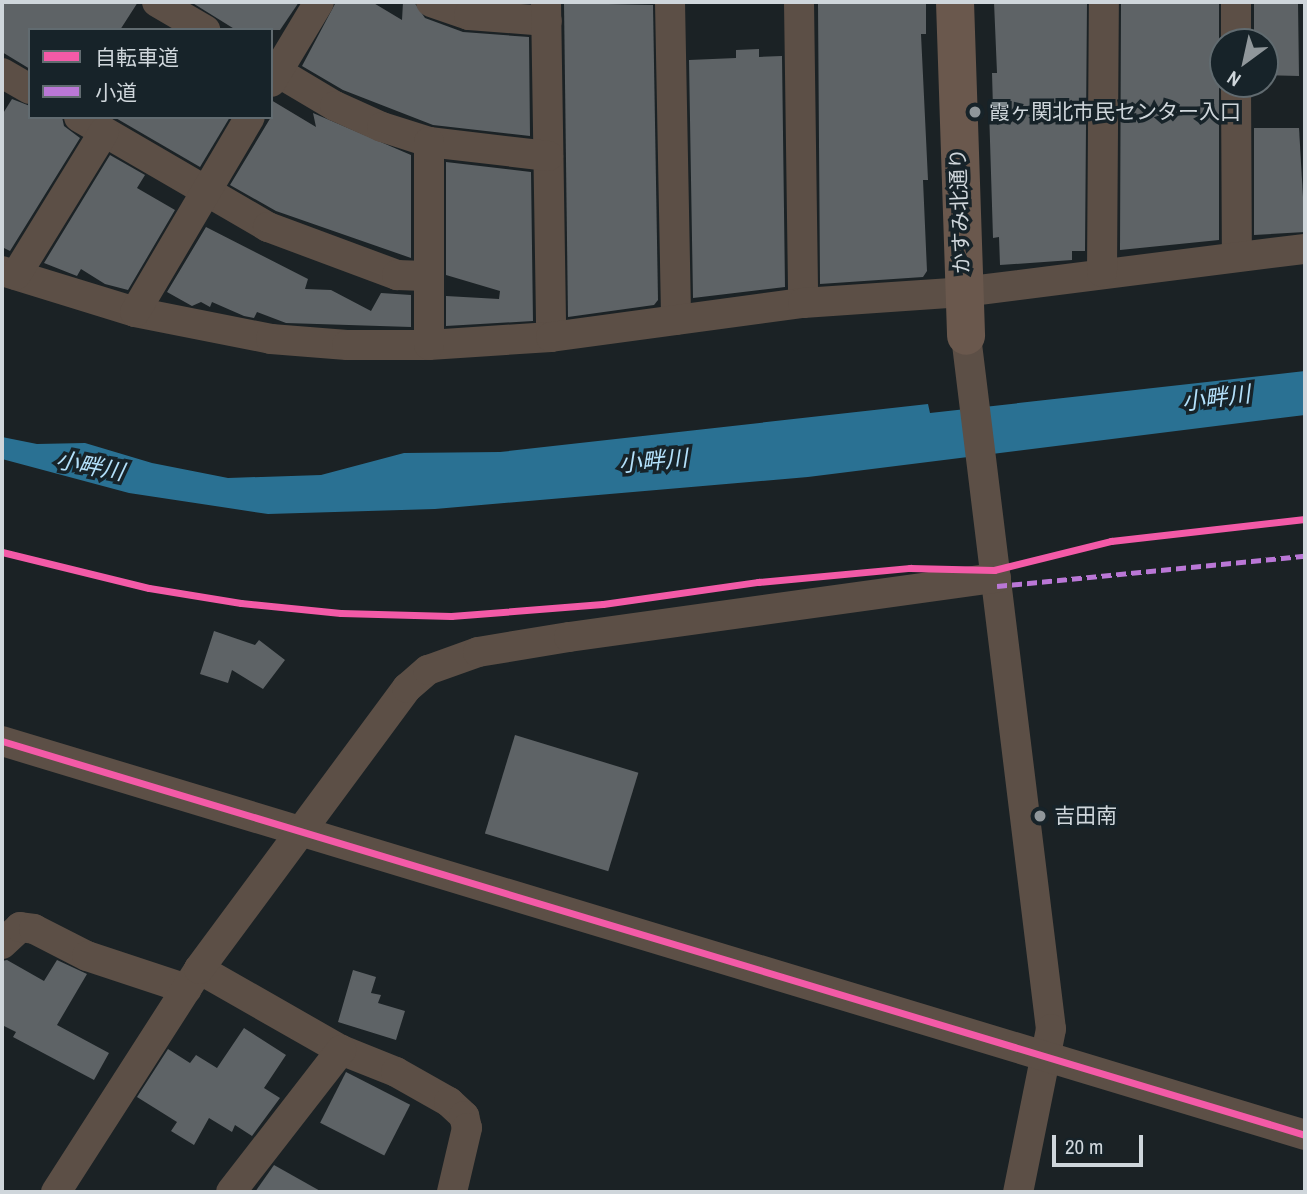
<!DOCTYPE html>
<meta charset="utf-8">
<style>
body{margin:0}
#map{position:relative;width:1307px;height:1194px;overflow:hidden;background:#1b2225;font-family:"Archivo Narrow","Noto Sans JP",sans-serif}
div>[style]{position:absolute}
.water>*{inset:0;background:#2a7193}
.building>*{inset:0;background:#5e6366;transform-origin:0 0}
.street>*{height:30px;margin:-15px;padding:0 15px;transform-origin:15px;border-radius:15px;background:#5c4f46}
.secondary>*{height:38px;margin:-19px;padding:0 19px;transform-origin:19px;border-radius:19px;background:#6a584d}
.quiet>*{height:5px;margin-top:-2.5px;transform-origin:0;background:repeating-linear-gradient(90deg,#ba77d6 0 10px,transparent 0 15px)}
.cycleway>*{height:7px;margin:-3.5px;padding:0 3.5px;transform-origin:3.5px;border-radius:3.5px;background:#f35aa7}
.dots>*{width:19px;height:19px;translate:-50% -50%;box-sizing:border-box;border:4px solid #172329;border-radius:50%}
span{translate:-50% -50%;white-space:nowrap;text-align:center;line-height:1.15;-webkit-text-stroke:7px #172329;paint-order:stroke}
.poi-label{font-size:21px;color:#cfd6db}
.left{translate:0 -50%;text-align:left}
.street-label{font-size:21px;color:#cfd6db}
.water-label{font-size:23px;color:#b4e1fb;font-style:italic}
.frame{position:absolute;inset:0;border:4px solid #cfd6db;pointer-events:none}
.legend{position:absolute;left:28px;top:28px;width:245px;height:91px;box-sizing:border-box;background:#172329;border:2px solid #616b70;margin:0;padding:9px 12px;list-style:none;font-size:21px;color:#cfd6db}
.legend li{display:flex;align-items:center;gap:14px;height:35px}
.legend b{width:35px;border:2px solid #616b70}
.north{position:absolute;left:1209px;top:28px;width:70px;height:70px;box-sizing:border-box;background:#172329;border:2px solid #616b70;border-radius:50%;rotate:213deg;font-size:19px;font-weight:700;line-height:28px;text-align:center;color:#cfd6db}
.north::after{content:'';display:block;margin:auto;width:24px;height:32px;background:#90979b;clip-path:polygon(50% 0,100% 100%,50% 72%,0 100%)}
.scale{position:absolute;left:1052px;top:1135px;width:91px;height:32px;box-sizing:border-box;border:4px solid #cfd6db;border-top:0;padding-left:9px;font-size:21px;line-height:24px;white-space:nowrap;color:#cfd6db;-webkit-text-stroke:5px #172329;paint-order:stroke}
</style>
<div id="map">
<div class="water">
<i style="clip-path:polygon(1305px 371px,1305px 415px,808px 477px,435px 509px,268px 514px,129px 493px,2px 459px,2px 437px,37px 444px,85px 443px,152px 463px,228px 478px,321px 475px,404px 453px,500px 452px,928px 404px,930px 413px)"></i>
</div>
<div class="building">
<i style="clip-path:polygon(2px 2px,138px 2px,120px 30px,30px 30px,30px 69px,2px 52px)"></i>
<i style="clip-path:polygon(191px 2px,299px 2px,280px 30px,236px 30px)"></i>
<i style="clip-path:polygon(336px 2px,372px 2px,402px 20px,403px 2px,414px 2px,425px 18px,463px 32px,529px 37px,530px 136px,433px 125px,343px 90px,302px 66px)"></i>
<i style="clip-path:polygon(836px 2px,926px 2px,926px 34px,921px 34px,928px 180px,923px 180px,927px 271px,923px 277px,820px 284px,818px 4px)"></i>
<i style="clip-path:polygon(994px 2px,1087px 2px,1085px 251px,1072px 251px,1072px 260px,1000px 265px,999px 237px,993px 238px,989px 109px,993px 109px,992px 73px,997px 73px)"></i>
<i style="clip-path:polygon(1121px 2px,1219px 2px,1219px 42px,1223px 53px,1219px 84px,1219px 240px,1120px 250px)"></i>
<i style="clip-path:polygon(1254px 2px,1298px 2px,1299px 76px,1265px 75px,1265px 42px,1254px 42px)"></i>
<i style="clip-path:polygon(564px 3px,653px 5px,658px 300px,654px 305px,568px 317px)"></i>
<i style="clip-path:polygon(759px 49px,759px 57px,782px 56px,785px 287px,693px 298px,689px 60px,736px 58px,736px 50px)"></i>
<i style="clip-path:polygon(12px 99px,30px 106px,30px 117px,62px 117px,64px 126px,80px 138px,10px 251px,2px 247px,2px 115px)"></i>
<i style="clip-path:polygon(271px 100px,316px 127px,313px 113px,411px 155px,411px 258px,276px 211px,230px 185px,271px 117px)"></i>
<i style="clip-path:polygon(114px 117px,230px 117px,200px 167px)"></i>
<i style="clip-path:polygon(1254px 128px,1299px 128px,1305px 232px,1254px 235px)"></i>
<i style="clip-path:polygon(110px 155px,145px 175px,137px 188px,175px 210px,128px 290px,105px 284px,81px 269px,77px 276px,44px 263px)"></i>
<i style="clip-path:polygon(446px 162px,531px 172px,533px 321px,446px 326px,446px 296px,499px 299px,500px 291px,446px 275px)"></i>
<i style="clip-path:polygon(206px 227px,308px 279px,305px 289px,331px 290px,371px 311px,381px 293px,411px 295px,411px 327px,286px 323px,257px 312px,254px 318px,244px 316px,212px 302px,210px 307px,201px 302px,192px 306px,167px 292px)"></i>
<i style="clip-path:polygon(214px 631px,255px 645px,259px 640px,285px 660px,263px 689px,232px 670px,228px 683px,200px 674px)"></i>
<i style="left:515px;top:735px;width:129px;height:103px;rotate:17deg"></i>
<i style="clip-path:polygon(7px 960px,44px 981px,57px 960px,87px 974px,57px 1025px,109px 1053px,94px 1080px,13px 1037px,16px 1032px,2px 1025px,2px 961px)"></i>
<i style="clip-path:polygon(353px 970px,376px 977px,371px 993px,381px 995px,378px 1003px,405px 1011px,396px 1040px,338px 1022px)"></i>
<i style="clip-path:polygon(244px 1028px,286px 1055px,264px 1088px,280px 1098px,252px 1136px,235px 1125px,232px 1132px,209px 1118px,194px 1145px,171px 1131px,177px 1122px,137px 1097px,168px 1049px,190px 1063px,196px 1055px,217px 1068px)"></i>
<i style="left:346px;top:1072px;width:72px;height:57px;rotate:27deg"></i>
<i style="clip-path:polygon(274px 1165px,322px 1192px,255px 1192px)"></i>
</div>
<div class="street">
<i style="left:157px;top:2px;width:56px;rotate:30.3deg"></i>
<i style="left:431px;top:2px;width:40px;rotate:18.9deg"></i>
<i style="left:469px;top:15px;width:78px;rotate:4.4deg"></i>
<i style="left:546px;top:2px;width:335px;rotate:89.1deg"></i>
<i style="left:670px;top:2px;width:318px;rotate:88.9deg"></i>
<i style="left:799px;top:2px;width:301px;rotate:89.2deg"></i>
<i style="left:1236px;top:2px;width:40px;rotate:90deg"></i>
<i style="left:271px;top:68px;width:74px;rotate:30.7deg"></i>
<i style="left:335px;top:106px;width:51px;rotate:24.1deg"></i>
<i style="left:382px;top:127px;width:49px;rotate:17.7deg"></i>
<i style="left:429px;top:142px;width:120px;rotate:6.7deg"></i>
<i style="left:2px;top:73px;width:32px;rotate:30deg"></i>
<i style="left:271px;top:82px;width:93px;rotate:-59deg"></i>
<i style="left:1236px;top:84px;width:172px;rotate:89.7deg"></i>
<i style="left:79px;top:117px;width:219px;rotate:30.2deg"></i>
<i style="left:268px;top:227px;width:138px;rotate:20.4deg"></i>
<i style="left:397px;top:275px;width:28px;rotate:2deg"></i>
<i style="left:2px;top:271px;width:139px;rotate:17.1deg"></i>
<i style="left:135px;top:312px;width:139px;rotate:11.2deg"></i>
<i style="left:271px;top:339px;width:76px;rotate:4.5deg"></i>
<i style="left:347px;top:345px;width:82px"></i>
<i style="left:429px;top:345px;width:122px;rotate:-3.8deg"></i>
<i style="left:551px;top:337px;width:254px;rotate:-7.7deg"></i>
<i style="left:803px;top:303px;width:160px;rotate:-3.9deg"></i>
<i style="left:963px;top:292px;width:345px;rotate:-7.2deg"></i>
<i style="left:1102px;top:272px;width:270px;rotate:-89.6deg"></i>
<i style="left:16px;top:275px;width:168px;rotate:-58.4deg"></i>
<i style="left:135px;top:312px;width:226px;rotate:-59.5deg"></i>
<i style="left:966px;top:336px;width:698px;rotate:83.01deg"></i>
<i style="left:1051px;top:1029px;width:166px;rotate:101.4deg"></i>
<i style="left:429px;top:345px;width:203px;rotate:-90deg"></i>
<i style="left:2px;top:741px;width:1361px;rotate:16.82deg"></i>
<i style="left:2px;top:944px;width:25px;rotate:-43deg"></i>
<i style="left:20px;top:927px;width:14px;rotate:8deg"></i>
<i style="left:34px;top:929px;width:59px;rotate:27deg"></i>
<i style="left:87px;top:956px;width:105px;rotate:18.3deg"></i>
<i style="left:199px;top:969px;width:163px;rotate:29.7deg"></i>
<i style="left:341px;top:1050px;width:59px;rotate:21.8deg"></i>
<i style="left:396px;top:1072px;width:61px;rotate:29.5deg"></i>
<i style="left:449px;top:1102px;width:21px;rotate:43deg"></i>
<i style="left:464px;top:1116px;width:12px;rotate:76deg"></i>
<i style="left:467px;top:1128px;width:66px;rotate:103.2deg"></i>
<i style="left:56px;top:1192px;width:265px;rotate:-57.3deg"></i>
<i style="left:199px;top:969px;width:350px;rotate:-53.5deg"></i>
<i style="left:407px;top:688px;width:28px;rotate:-41deg"></i>
<i style="left:428px;top:670px;width:53px;rotate:-19.8deg"></i>
<i style="left:478px;top:652px;width:92px;rotate:-9.4deg"></i>
<i style="left:569px;top:637px;width:431px;rotate:-7.9deg"></i>
<i style="left:231px;top:1192px;width:180px;rotate:-52.2deg"></i>
</div>
<div class="secondary">
<i style="left:955px;top:2px;width:334px;rotate:88.1deg"></i>
</div>
<div class="quiet">
<i style="left:997px;top:586px;width:309px;rotate:-5.6deg"></i>
</div>
<div class="cycleway">
<i style="left:2px;top:552px;width:151px;rotate:13.8deg"></i>
<i style="left:149px;top:588px;width:93px;rotate:9.3deg"></i>
<i style="left:241px;top:603px;width:100px;rotate:5.7deg"></i>
<i style="left:341px;top:613px;width:110px;rotate:1.6deg"></i>
<i style="left:451px;top:616px;width:152px;rotate:-4.5deg"></i>
<i style="left:603px;top:604px;width:157px;rotate:-8.1deg"></i>
<i style="left:758px;top:582px;width:153px;rotate:-5.3deg"></i>
<i style="left:910px;top:568px;width:84px;rotate:1.4deg"></i>
<i style="left:994px;top:570px;width:121px;rotate:-13.9deg"></i>
<i style="left:1111px;top:541px;width:195px;rotate:-6.5deg"></i>
<i style="left:2px;top:741px;width:1361px;rotate:16.82deg"></i>
</div>
<div class="dots">
<i style="left:975px;top:112px;background:#90979b"></i>
<i style="left:1040px;top:816px;background:#90979b"></i>
</div>
<div class="poi-label">
<span class="left" style="left:989px;top:112px">霞ヶ関北市民センター入口</span>
<span class="left" style="left:1054px;top:816px">吉田南</span>
</div>
<div class="street-label">
<span style="left:960px;top:211px;rotate:-92deg">かすみ北通り</span>
</div>
<div class="water-label">
<span style="left:1216px;top:398px;rotate:-7deg">小畔川</span>
<span style="left:653px;top:461px;rotate:-5deg">小畔川</span>
<span style="left:90px;top:466px;rotate:11deg">小畔川</span>
</div>
<div class="frame"></div>
<ul class="legend">
<li><b style="height:9px;background:#f35aa7"></b>自転車道</li>
<li><b style="height:9px;background:#ba77d6"></b>小道</li>
</ul>
<div class="north">N</div>
<div class="scale">20 m</div>
</div>
